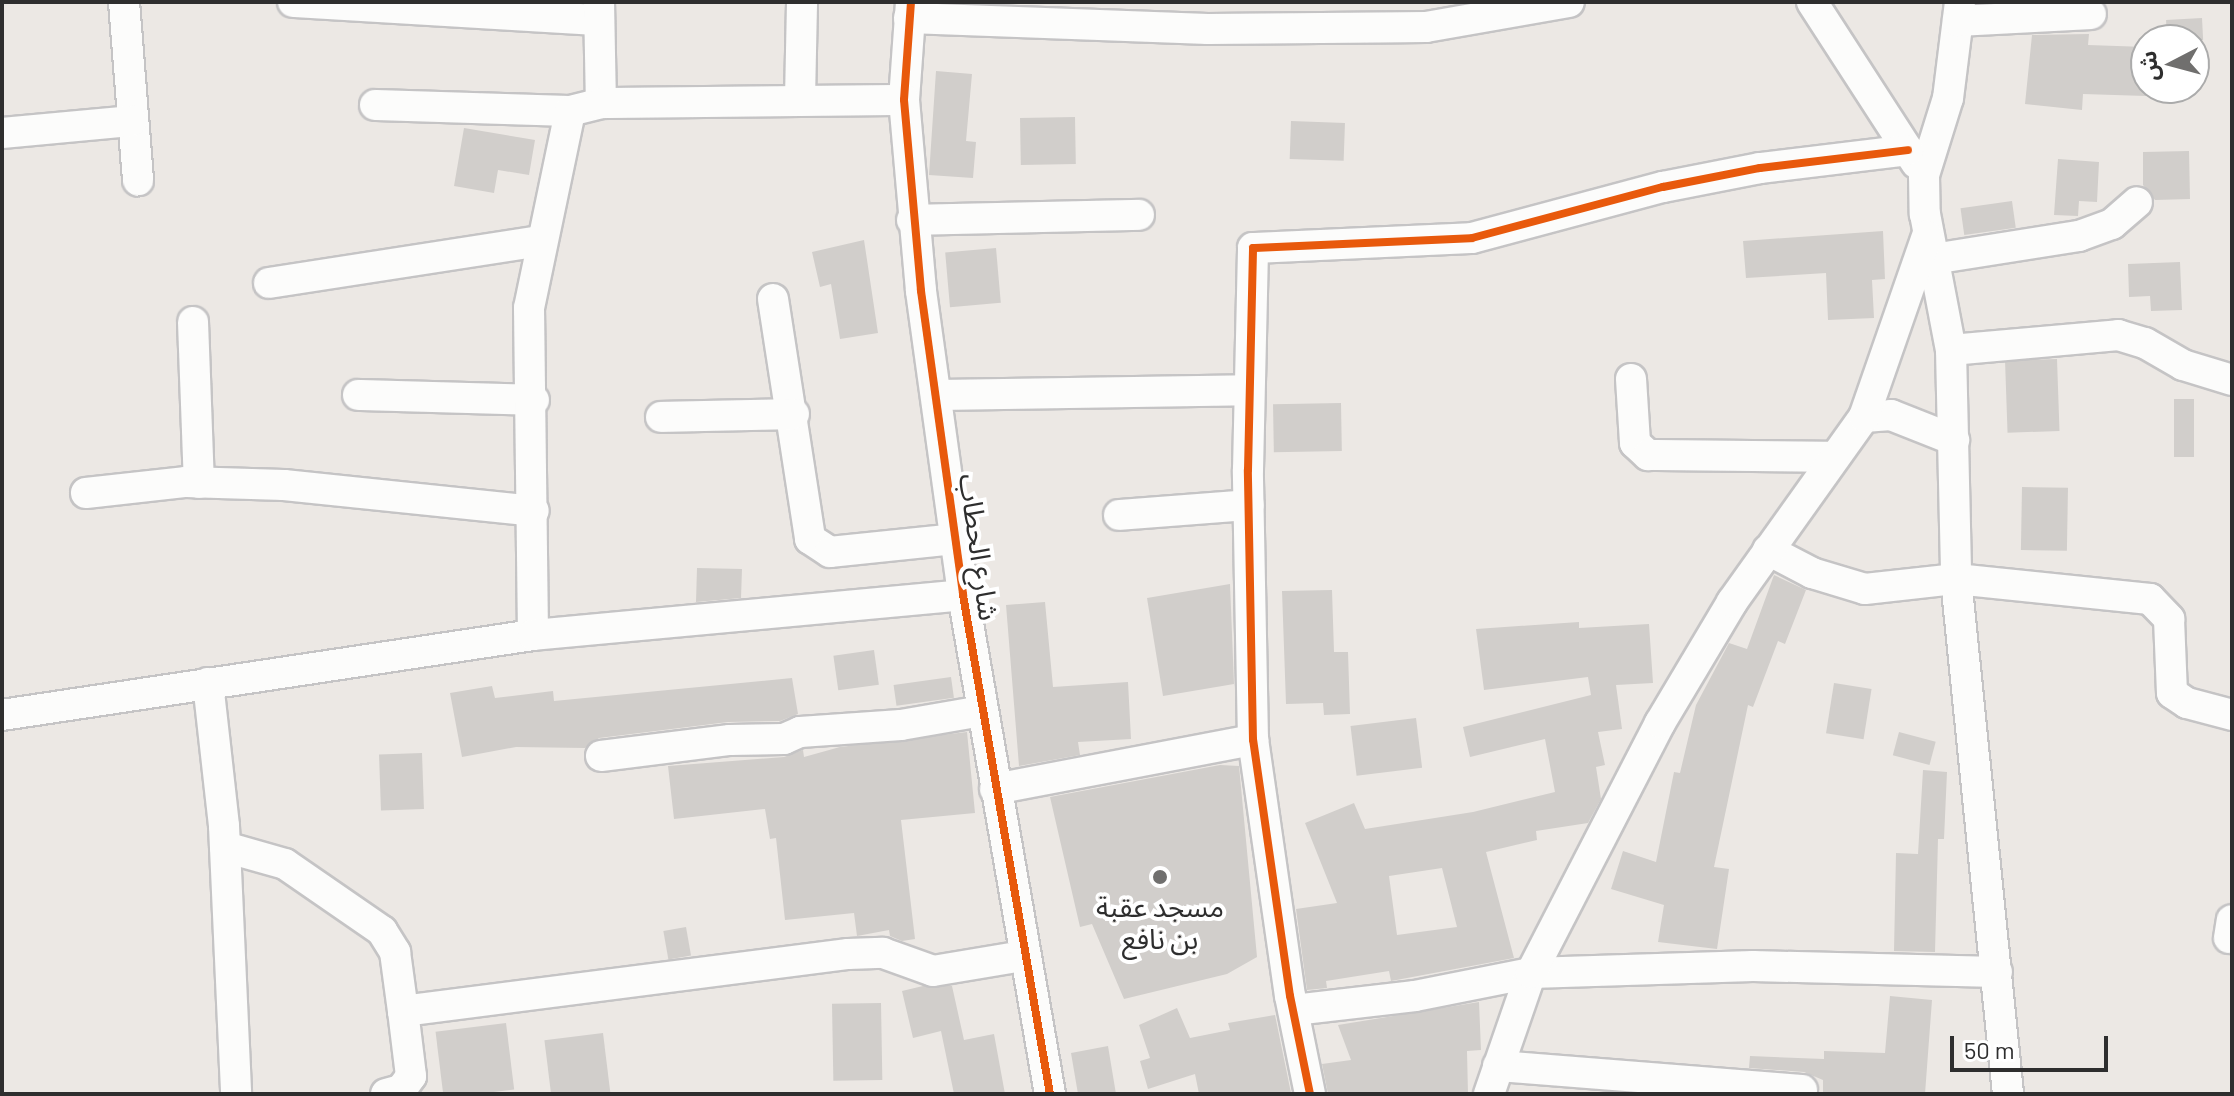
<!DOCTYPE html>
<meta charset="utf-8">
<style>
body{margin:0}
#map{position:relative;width:2234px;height:1096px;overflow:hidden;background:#ece8e4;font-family:Barlow,"Noto Sans Arabic",sans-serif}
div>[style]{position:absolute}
.building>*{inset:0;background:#d1cecb;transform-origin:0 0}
.roads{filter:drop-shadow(2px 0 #c5c4c5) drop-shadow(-2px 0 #c5c4c5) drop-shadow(0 2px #c5c4c5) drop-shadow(0 -2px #c5c4c5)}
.minor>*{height:30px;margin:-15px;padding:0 15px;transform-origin:15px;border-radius:15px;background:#fcfcfb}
.cycleway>*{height:8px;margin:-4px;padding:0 4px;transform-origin:4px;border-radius:4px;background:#e8590c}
.dots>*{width:22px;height:22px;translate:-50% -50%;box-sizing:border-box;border:4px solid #fff;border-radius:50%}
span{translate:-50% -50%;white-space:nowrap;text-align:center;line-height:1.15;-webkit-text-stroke:8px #fff;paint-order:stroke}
.street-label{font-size:28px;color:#2e2e2e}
.poi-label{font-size:28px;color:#2e2e2e}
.frame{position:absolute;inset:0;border:4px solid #2e2e2e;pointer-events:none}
.north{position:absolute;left:2130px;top:24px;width:80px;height:80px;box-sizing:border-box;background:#fff;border:2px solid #ababab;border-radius:50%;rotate:264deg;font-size:22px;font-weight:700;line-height:32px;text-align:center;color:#2e2e2e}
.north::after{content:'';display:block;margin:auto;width:28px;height:36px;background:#706f6e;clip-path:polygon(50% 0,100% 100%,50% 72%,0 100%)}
.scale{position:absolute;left:1950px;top:1036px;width:158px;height:36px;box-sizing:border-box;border:4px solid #2e2e2e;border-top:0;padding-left:10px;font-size:24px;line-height:28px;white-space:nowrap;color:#2e2e2e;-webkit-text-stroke:6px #fff;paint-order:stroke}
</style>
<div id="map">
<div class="building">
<i style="left:2202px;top:18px;width:22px;height:36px;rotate:87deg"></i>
<i style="clip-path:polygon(2089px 34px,2088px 45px,2146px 47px,2146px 96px,2083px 94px,2082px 110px,2025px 104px,2032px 35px)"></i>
<i style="clip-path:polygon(936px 71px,972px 74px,966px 141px,976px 142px,973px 178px,929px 175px)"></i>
<i style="left:1075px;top:117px;width:47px;height:55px;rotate:89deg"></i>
<i style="left:1291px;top:121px;width:54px;height:38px;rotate:2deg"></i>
<i style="clip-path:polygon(464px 128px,535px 140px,529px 175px,498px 170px,494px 193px,454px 186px)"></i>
<i style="clip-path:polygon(2189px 151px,2190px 199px,2155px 200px,2143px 185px,2143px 152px)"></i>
<i style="clip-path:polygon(2058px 159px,2099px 162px,2097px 202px,2079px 201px,2078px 216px,2054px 215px)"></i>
<i style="left:2012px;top:201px;width:27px;height:52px;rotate:82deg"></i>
<i style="clip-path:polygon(1883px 231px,1885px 279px,1872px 280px,1874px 318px,1828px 320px,1826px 273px,1746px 278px,1743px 241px)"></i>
<i style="clip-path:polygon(864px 240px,878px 333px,840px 339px,831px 284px,820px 287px,812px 252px)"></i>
<i style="left:996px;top:248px;width:55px;height:51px;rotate:85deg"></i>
<i style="clip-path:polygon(2180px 262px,2182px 310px,2151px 311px,2150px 296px,2129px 297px,2128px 264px)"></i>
<i style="left:2057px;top:359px;width:72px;height:52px;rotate:88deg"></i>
<i style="left:2174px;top:399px;width:20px;height:58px"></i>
<i style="left:1341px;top:403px;width:48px;height:68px;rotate:89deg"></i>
<i style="left:2022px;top:487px;width:46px;height:63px;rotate:1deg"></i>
<i style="clip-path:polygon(697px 568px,742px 569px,741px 598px,696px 602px)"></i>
<i style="clip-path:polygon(1774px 575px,1806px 590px,1785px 644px,1778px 641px,1753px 707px,1748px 705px,1714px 867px,1729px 869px,1717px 949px,1658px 942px,1664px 905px,1611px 889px,1623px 851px,1656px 862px,1674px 772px,1680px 773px,1696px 705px,1729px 643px,1747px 649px)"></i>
<i style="clip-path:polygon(1230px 584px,1234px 684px,1163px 696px,1147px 598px)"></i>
<i style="clip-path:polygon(1332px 590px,1334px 652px,1348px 652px,1350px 714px,1324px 715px,1323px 703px,1286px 704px,1282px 591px)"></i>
<i style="clip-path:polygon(1045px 602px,1053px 687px,1128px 682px,1131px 739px,1078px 742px,1080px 755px,1019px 766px,1006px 605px)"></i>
<i style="clip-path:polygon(evenodd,1579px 622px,1579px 628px,1649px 624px,1653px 683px,1616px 685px,1622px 729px,1598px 732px,1605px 765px,1596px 767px,1601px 799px,1588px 823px,1536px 831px,1537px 840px,1486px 852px,1514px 958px,1391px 981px,1389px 971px,1326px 981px,1327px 988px,1307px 990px,1296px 909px,1337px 903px,1305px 823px,1354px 803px,1365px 829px,1473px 812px,1555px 792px,1545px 739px,1470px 757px,1463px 727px,1591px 695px,1588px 677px,1484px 690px,1476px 629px,1579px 622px,1442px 868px,1457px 927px,1397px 935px,1389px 876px,1442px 868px)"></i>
<i style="left:874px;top:650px;width:35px;height:41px;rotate:82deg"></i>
<i style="left:951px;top:677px;width:21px;height:58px;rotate:82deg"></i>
<i style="clip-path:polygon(792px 678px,798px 714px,780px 721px,728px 722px,599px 738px,585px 748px,516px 747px,462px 757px,450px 693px,492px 686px,495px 698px,553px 691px,554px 701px)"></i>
<i style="left:1834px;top:683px;width:38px;height:51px;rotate:9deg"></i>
<i style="left:1416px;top:718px;width:50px;height:66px;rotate:83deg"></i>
<i style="clip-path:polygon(967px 732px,975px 813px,901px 820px,915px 939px,902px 941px,890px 936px,889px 930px,857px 936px,854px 913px,785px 920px,776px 838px,770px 839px,765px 809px,674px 819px,668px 766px,784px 757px,803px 750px,804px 757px,840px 747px)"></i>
<i style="left:1899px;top:732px;width:38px;height:24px;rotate:15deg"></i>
<i style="left:422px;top:753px;width:56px;height:43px;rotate:88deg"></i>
<i style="clip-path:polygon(1220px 765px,1239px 766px,1257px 957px,1227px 974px,1124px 999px,1092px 924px,1080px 927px,1050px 797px)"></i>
<i style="clip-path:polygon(1923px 770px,1947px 772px,1944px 839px,1938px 839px,1935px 952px,1894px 951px,1896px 853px,1918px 854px)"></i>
<i style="left:686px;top:927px;width:29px;height:23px;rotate:80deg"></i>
<i style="clip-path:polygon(923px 986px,952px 986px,964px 1040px,994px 1034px,1005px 1094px,954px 1094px,941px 1031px,913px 1038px,902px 991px)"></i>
<i style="clip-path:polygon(1890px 996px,1932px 1000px,1925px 1094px,1823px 1093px,1823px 1080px,1804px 1072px,1749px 1068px,1750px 1056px,1824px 1059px,1824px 1051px,1885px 1053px)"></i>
<i style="clip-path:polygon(1479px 1002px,1481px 1050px,1467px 1051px,1468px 1094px,1328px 1094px,1322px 1064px,1351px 1060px,1338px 1025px)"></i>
<i style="left:881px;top:1003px;width:77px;height:49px;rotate:89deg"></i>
<i style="clip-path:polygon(1177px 1008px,1190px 1038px,1230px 1030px,1228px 1023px,1275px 1015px,1291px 1093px,1199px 1094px,1195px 1074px,1148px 1089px,1140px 1061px,1150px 1058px,1139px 1025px)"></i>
<i style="left:506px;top:1023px;width:67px;height:71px;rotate:83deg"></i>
<i style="left:603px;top:1033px;width:61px;height:59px;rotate:83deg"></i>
<i style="clip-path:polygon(1108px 1046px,1116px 1094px,1078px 1094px,1071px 1053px)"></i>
</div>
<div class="roads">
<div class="minor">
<i style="left:124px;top:2px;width:179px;rotate:85.5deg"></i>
<i style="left:293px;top:2px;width:306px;rotate:3.4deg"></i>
<i style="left:599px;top:2px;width:101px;rotate:88.9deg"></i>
<i style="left:911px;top:2px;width:98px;rotate:94.1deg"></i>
<i style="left:904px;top:100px;width:192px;rotate:84.9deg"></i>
<i style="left:921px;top:291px;width:307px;rotate:82.1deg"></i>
<i style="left:963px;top:595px;width:507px;rotate:80.11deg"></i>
<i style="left:1812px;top:2px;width:192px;rotate:57.1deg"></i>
<i style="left:1960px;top:2px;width:97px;rotate:97.1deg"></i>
<i style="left:1948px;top:98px;width:81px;rotate:107.3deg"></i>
<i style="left:1924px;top:175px;width:39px;rotate:89deg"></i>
<i style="left:1925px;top:214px;width:138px;rotate:79.2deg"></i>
<i style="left:1951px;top:350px;width:229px;rotate:88.7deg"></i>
<i style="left:1956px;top:579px;width:518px;rotate:84.23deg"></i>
<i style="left:909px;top:18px;width:299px;rotate:2.1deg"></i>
<i style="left:1208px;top:29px;width:218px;rotate:-0.5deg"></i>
<i style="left:1426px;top:27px;width:145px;rotate:-9.9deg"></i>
<i style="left:1958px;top:21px;width:133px;rotate:-3deg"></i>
<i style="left:800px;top:99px;width:97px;rotate:-88.8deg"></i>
<i style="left:375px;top:105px;width:195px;rotate:1.8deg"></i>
<i style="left:2px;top:133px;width:130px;rotate:-5.3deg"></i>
<i style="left:912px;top:220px;width:227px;rotate:-1.3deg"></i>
<i style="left:1933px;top:259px;width:148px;rotate:-9deg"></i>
<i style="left:2079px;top:236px;width:35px;rotate:-20deg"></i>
<i style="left:2112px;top:224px;width:33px;rotate:-41deg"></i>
<i style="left:269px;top:283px;width:275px;rotate:-8.8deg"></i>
<i style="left:773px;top:299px;width:243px;rotate:81.2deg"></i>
<i style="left:810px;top:539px;width:24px;rotate:33deg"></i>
<i style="left:830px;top:552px;width:127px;rotate:-5.9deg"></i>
<i style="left:193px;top:322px;width:161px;rotate:87.9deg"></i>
<i style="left:1951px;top:350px;width:168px;rotate:-5.1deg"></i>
<i style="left:2118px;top:335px;width:28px;rotate:17deg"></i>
<i style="left:2145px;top:343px;width:44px;rotate:30.1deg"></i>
<i style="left:2183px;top:365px;width:51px;rotate:17deg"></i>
<i style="left:1631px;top:379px;width:64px;rotate:86.4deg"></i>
<i style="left:1635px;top:443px;width:18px;rotate:43deg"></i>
<i style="left:1648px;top:455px;width:185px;rotate:0.6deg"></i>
<i style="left:358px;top:395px;width:176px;rotate:1.6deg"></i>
<i style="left:938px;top:395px;width:311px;rotate:-0.9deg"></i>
<i style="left:661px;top:417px;width:133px;rotate:-1.3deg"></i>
<i style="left:1864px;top:417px;width:27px;rotate:-4deg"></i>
<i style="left:1891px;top:415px;width:68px;rotate:21.6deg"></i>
<i style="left:86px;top:493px;width:101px;rotate:-6.3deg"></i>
<i style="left:186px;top:482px;width:98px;rotate:1.8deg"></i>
<i style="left:284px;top:485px;width:251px;rotate:5.9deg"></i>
<i style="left:1119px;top:515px;width:130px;rotate:-4.4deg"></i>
<i style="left:1768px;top:550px;width:50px;rotate:27.6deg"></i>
<i style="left:1812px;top:573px;width:55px;rotate:16.8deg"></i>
<i style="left:1865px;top:589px;width:92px;rotate:-6.3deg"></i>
<i style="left:1956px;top:579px;width:195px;rotate:5.9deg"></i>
<i style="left:2150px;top:599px;width:28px;rotate:46deg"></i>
<i style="left:2169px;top:619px;width:74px;rotate:87.7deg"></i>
<i style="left:2172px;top:693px;width:18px;rotate:34deg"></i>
<i style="left:2187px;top:703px;width:47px;rotate:14.9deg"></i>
<i style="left:533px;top:635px;width:327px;rotate:-90.7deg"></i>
<i style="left:529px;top:308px;width:201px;rotate:-78.2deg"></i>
<i style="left:570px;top:111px;width:32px;rotate:-14deg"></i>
<i style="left:601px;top:103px;width:303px;rotate:-0.6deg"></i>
<i style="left:208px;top:683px;width:144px;rotate:83.6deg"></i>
<i style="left:224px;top:826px;width:268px;rotate:87.4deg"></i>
<i style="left:2px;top:715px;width:537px;rotate:-8.57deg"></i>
<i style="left:533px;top:635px;width:432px;rotate:-5.3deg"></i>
<i style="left:601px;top:756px;width:130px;rotate:-7.1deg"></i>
<i style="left:730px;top:740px;width:54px;rotate:-1.1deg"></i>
<i style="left:784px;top:739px;width:17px;rotate:-24deg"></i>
<i style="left:800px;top:732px;width:101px;rotate:-4deg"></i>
<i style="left:901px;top:725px;width:82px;rotate:-9.8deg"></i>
<i style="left:995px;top:789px;width:263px;rotate:-10.8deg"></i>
<i style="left:225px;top:847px;width:62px;rotate:15.8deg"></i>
<i style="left:285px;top:864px;width:118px;rotate:34.6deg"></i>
<i style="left:382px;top:931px;width:25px;rotate:58deg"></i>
<i style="left:395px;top:952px;width:60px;rotate:82.3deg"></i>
<i style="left:2229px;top:938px;width:18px;rotate:-81deg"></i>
<i style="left:1294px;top:1010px;width:122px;rotate:-6.6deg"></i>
<i style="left:1415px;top:996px;width:118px;rotate:-11.2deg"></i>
<i style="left:1531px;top:973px;width:222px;rotate:-1.8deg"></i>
<i style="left:1753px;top:966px;width:244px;rotate:1.4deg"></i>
<i style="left:1498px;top:1066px;width:305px;rotate:4.5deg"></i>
<i style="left:386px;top:1094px;width:16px;rotate:-15deg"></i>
<i style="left:401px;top:1090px;width:17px;rotate:-54deg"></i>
<i style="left:411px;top:1076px;width:65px;rotate:-97deg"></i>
<i style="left:403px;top:1011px;width:449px;rotate:-7.3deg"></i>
<i style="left:848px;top:954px;width:35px;rotate:-2deg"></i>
<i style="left:883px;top:953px;width:53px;rotate:19.8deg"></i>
<i style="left:933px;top:971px;width:91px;rotate:-9.5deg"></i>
<i style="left:1310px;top:1094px;width:100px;rotate:-101.5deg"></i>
<i style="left:1290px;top:996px;width:259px;rotate:-98.2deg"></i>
<i style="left:1253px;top:740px;width:270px;rotate:-91.1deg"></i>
<i style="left:1248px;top:470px;width:222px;rotate:-88.7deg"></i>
<i style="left:1253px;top:248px;width:219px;rotate:-2.6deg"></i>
<i style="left:1472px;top:238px;width:198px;rotate:-15deg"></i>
<i style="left:1663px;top:187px;width:99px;rotate:-11.1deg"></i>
<i style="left:1760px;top:168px;width:149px;rotate:-6.9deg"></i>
<i style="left:1489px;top:1094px;width:128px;rotate:-70.9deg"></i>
<i style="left:1531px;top:973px;width:281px;rotate:-62.7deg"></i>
<i style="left:1660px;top:723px;width:141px;rotate:-59.2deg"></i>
<i style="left:1732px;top:602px;width:227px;rotate:-54.5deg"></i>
<i style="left:1864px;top:417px;width:192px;rotate:-70.8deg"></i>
</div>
</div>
<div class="cycleway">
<i style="left:911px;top:2px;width:98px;rotate:94.1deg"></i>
<i style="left:904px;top:100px;width:192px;rotate:84.9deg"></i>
<i style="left:921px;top:291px;width:307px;rotate:82.1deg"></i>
<i style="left:963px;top:595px;width:507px;rotate:80.11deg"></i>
<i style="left:1310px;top:1094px;width:100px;rotate:-101.5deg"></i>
<i style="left:1290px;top:996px;width:259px;rotate:-98.2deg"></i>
<i style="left:1253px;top:740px;width:270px;rotate:-91.1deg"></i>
<i style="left:1248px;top:470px;width:222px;rotate:-88.7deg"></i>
<i style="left:1253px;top:248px;width:219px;rotate:-2.6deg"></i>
<i style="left:1472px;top:238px;width:198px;rotate:-15deg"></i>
<i style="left:1663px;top:187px;width:99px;rotate:-11.1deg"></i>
<i style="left:1760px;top:168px;width:149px;rotate:-6.9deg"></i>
</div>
<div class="dots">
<i style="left:1160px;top:877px;background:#706f6e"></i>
</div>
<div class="street-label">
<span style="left:980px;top:547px;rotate:82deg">شارع الحطاب</span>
</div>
<div class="poi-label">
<span style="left:1160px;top:922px">مسجد عقبة<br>بن نافع</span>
</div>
<div class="frame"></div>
<div class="north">ش</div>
<div class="scale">50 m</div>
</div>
